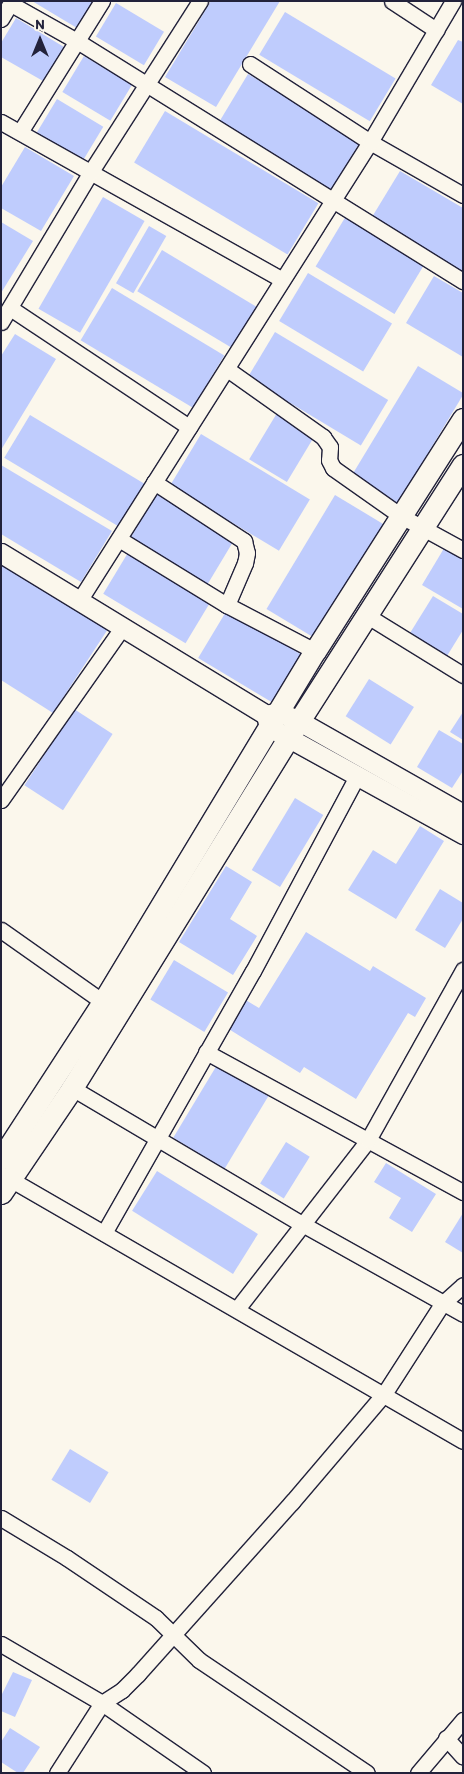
<!DOCTYPE html>
<style>
body{margin:0}
#map{position:relative;width:464px;height:1774px;overflow:hidden;background:#fbf7ec;font-family:Itim,sans-serif}
div>[style]{position:absolute}
.building>*{inset:0;background:#bfccfd;transform-origin:0 0}
.roads{filter:drop-shadow(1px 0 #22223b) drop-shadow(-1px 0 #22223b) drop-shadow(0 1px #22223b) drop-shadow(0 -1px #22223b)}
.minor>*{height:15px;margin:-7.5px;padding:0 7.5px;transform-origin:7.5px;border-radius:7.5px;background:#fbf7ec}
.tertiary>*{height:19px;margin:-9.5px;padding:0 9.5px;transform-origin:9.5px;border-radius:9.5px;background:#fbf7ec}
.secondary>*{height:21px;margin:-10.5px;padding:0 10.5px;transform-origin:10.5px;border-radius:10.5px;background:#fbf7ec}
span{translate:-50% -50%;white-space:nowrap;text-align:center;line-height:1.15;-webkit-text-stroke:4px #fbf7ec;paint-order:stroke}
.frame{position:absolute;inset:0;border:2px solid #22223b;pointer-events:none}
.north{position:absolute;left:15px;top:15px;width:50px;height:50px;-webkit-text-stroke:4px #fbf7ec;paint-order:stroke;rotate:0deg;font-size:14px;font-weight:700;line-height:20px;text-align:center;color:#22223b}
.north::after{content:'';display:block;margin:auto;width:18px;height:22px;background:#22223b;clip-path:polygon(50% 0,100% 100%,50% 72%,0 100%)}
</style>
<div id="map">
<div class="building">
<i style="clip-path:polygon(32px 1px,93px 1px,77px 28px)"></i>
<i style="clip-path:polygon(211px 1px,280px 1px,216px 107px,165px 77px)"></i>
<i style="left:116px;top:3px;width:56px;height:39px;rotate:31deg"></i>
<i style="left:285px;top:12px;width:129px;height:50px;rotate:31deg"></i>
<i style="clip-path:polygon(16px 18px,64px 47px,43px 81px,1px 57px,1px 43px)"></i>
<i style="clip-path:polygon(458px 40px,463px 42px,463px 104px,431px 85px)"></i>
<i style="left:84px;top:56px;width:56px;height:42px;rotate:31deg"></i>
<i style="left:248px;top:74px;width:131px;height:59px;rotate:31deg"></i>
<i style="left:57px;top:99px;width:54px;height:40px;rotate:31deg"></i>
<i style="left:165px;top:111px;width:179px;height:60px;rotate:31deg"></i>
<i style="clip-path:polygon(25px 147px,74px 176px,41px 231px,1px 208px,1px 187px)"></i>
<i style="clip-path:polygon(400px 171px,463px 208px,463px 272px,372px 217px)"></i>
<i style="left:103px;top:197px;width:48px;height:129px;rotate:30deg"></i>
<i style="left:346px;top:216px;width:92px;height:59px;rotate:31deg"></i>
<i style="clip-path:polygon(1px 222px,33px 241px,1px 293px)"></i>
<i style="left:149px;top:226px;width:20px;height:66px;rotate:30deg"></i>
<i style="left:162px;top:250px;width:113px;height:48px;rotate:31deg"></i>
<i style="left:308px;top:273px;width:98px;height:56px;rotate:31deg"></i>
<i style="clip-path:polygon(434px 276px,463px 293px,463px 357px,406px 323px)"></i>
<i style="left:112px;top:288px;width:131px;height:61px;rotate:31deg"></i>
<i style="left:275px;top:332px;width:132px;height:53px;rotate:31deg"></i>
<i style="clip-path:polygon(15px 334px,56px 359px,1px 450px,1px 356px)"></i>
<i style="clip-path:polygon(418px 366px,463px 393px,463px 395px,398px 503px,352px 475px)"></i>
<i style="left:277px;top:413px;width:44px;height:54px;rotate:31deg"></i>
<i style="left:30px;top:415px;width:133px;height:50px;rotate:31deg"></i>
<i style="left:201px;top:434px;width:127px;height:60px;rotate:31deg"></i>
<i style="clip-path:polygon(1px 465px,112px 531px,81px 582px,1px 534px)"></i>
<i style="left:158px;top:492px;width:90px;height:58px;rotate:31deg"></i>
<i style="left:335px;top:495px;width:61px;height:133px;rotate:31deg"></i>
<i style="clip-path:polygon(446px 545px,463px 555px,463px 609px,422px 585px)"></i>
<i style="left:129px;top:551px;width:96px;height:50px;rotate:31deg"></i>
<i style="clip-path:polygon(1px 561px,108px 629px,53px 713px,1px 680px)"></i>
<i style="clip-path:polygon(433px 596px,463px 614px,463px 630px,447px 656px,410px 633px)"></i>
<i style="left:227px;top:610px;width:87px;height:56px;rotate:31deg"></i>
<i style="left:369px;top:679px;width:53px;height:44px;rotate:32deg"></i>
<i style="left:74px;top:709px;width:46px;height:91px;rotate:33deg"></i>
<i style="clip-path:polygon(463px 712px,463px 740px,450px 732px)"></i>
<i style="clip-path:polygon(439px 730px,463px 744px,463px 771px,452px 788px,417px 767px)"></i>
<i style="left:295px;top:798px;width:33px;height:84px;rotate:31deg"></i>
<i style="clip-path:polygon(420px 826px,444px 841px,396px 919px,348px 890px,373px 850px,396px 864px)"></i>
<i style="clip-path:polygon(226px 866px,252px 882px,230px 919px,257px 936px,233px 975px,179px 942px)"></i>
<i style="clip-path:polygon(440px 889px,463px 903px,463px 919px,445px 948px,415px 930px)"></i>
<i style="clip-path:polygon(306px 932px,370px 971px,373px 966px,426px 998px,415px 1017px,408px 1013px,356px 1099px,304px 1067px,300px 1073px,227px 1028px,244px 999px,259px 1008px)"></i>
<i style="left:174px;top:960px;width:63px;height:46px;rotate:31deg"></i>
<i style="left:217px;top:1065px;width:60px;height:85px;rotate:31deg"></i>
<i style="left:286px;top:1142px;width:28px;height:49px;rotate:32deg"></i>
<i style="clip-path:polygon(386px 1163px,436px 1194px,412px 1232px,389px 1218px,401px 1198px,374px 1182px)"></i>
<i style="left:157px;top:1171px;width:119px;height:47px;rotate:32deg"></i>
<i style="clip-path:polygon(463px 1213px,463px 1253px,445px 1242px)"></i>
<i style="left:70px;top:1449px;width:45px;height:36px;rotate:31deg"></i>
<i style="clip-path:polygon(13px 1672px,32px 1680px,15px 1717px,1px 1711px,1px 1696px)"></i>
<i style="clip-path:polygon(10px 1728px,40px 1747px,23px 1773px,18px 1773px,1px 1762px,1px 1742px)"></i>
</div>
<div class="roads">
<div class="minor">
<i style="left:392px;top:1px;width:53px;rotate:33.4deg"></i>
<i style="left:11px;top:4px;width:76px;rotate:29.3deg"></i>
<i style="left:77px;top:41px;width:455px;rotate:31.9deg"></i>
<i style="left:1px;top:19px;width:21px;rotate:-59deg"></i>
<i style="left:250px;top:64px;width:143px;rotate:33deg"></i>
<i style="left:370px;top:142px;width:107px;rotate:29.7deg"></i>
<i style="left:1px;top:122px;width:322px;rotate:29.3deg"></i>
<i style="left:20px;top:132px;width:155px;rotate:-58deg"></i>
<i style="left:10px;top:308px;width:215px;rotate:33.6deg"></i>
<i style="left:1px;top:322px;width:174px;rotate:-59.1deg"></i>
<i style="left:90px;top:173px;width:204px;rotate:-57.4deg"></i>
<i style="left:227px;top:369px;width:118px;rotate:35.3deg"></i>
<i style="left:323px;top:437px;width:12px;rotate:55deg"></i>
<i style="left:330px;top:447px;width:13px;rotate:94deg"></i>
<i style="left:329px;top:460px;width:9px;rotate:63deg"></i>
<i style="left:333px;top:468px;width:83px;rotate:35.2deg"></i>
<i style="left:401px;top:516px;width:71px;rotate:28.7deg"></i>
<i style="left:154px;top:482px;width:108px;rotate:33.2deg"></i>
<i style="left:244px;top:541px;width:12px;rotate:76deg"></i>
<i style="left:247px;top:553px;width:10px;rotate:101deg"></i>
<i style="left:245px;top:563px;width:46px;rotate:113.2deg"></i>
<i style="left:119px;top:539px;width:124px;rotate:31.5deg"></i>
<i style="left:225px;top:604px;width:102px;rotate:27.6deg"></i>
<i style="left:79px;top:601px;width:543px;rotate:-57.63deg"></i>
<i style="left:370px;top:142px;width:164px;rotate:-59.5deg"></i>
<i style="left:366px;top:615px;width:114px;rotate:31.7deg"></i>
<i style="left:1px;top:800px;width:210px;rotate:-54.9deg"></i>
<i style="left:1px;top:930px;width:125px;rotate:35.2deg"></i>
<i style="left:206px;top:1052px;width:293px;rotate:28.6deg"></i>
<i style="left:72px;top:1088px;width:269px;rotate:30.6deg"></i>
<i style="left:304px;top:1225px;width:182px;rotate:29.2deg"></i>
<i style="left:3px;top:1175px;width:531px;rotate:30.04deg"></i>
<i style="left:104px;top:1233px;width:301px;rotate:-60.4deg"></i>
<i style="left:253px;top:971px;width:223px;rotate:-61.9deg"></i>
<i style="left:237px;top:1309px;width:214px;rotate:-52.2deg"></i>
<i style="left:368px;top:1140px;width:195px;rotate:-60.8deg"></i>
<i style="left:1px;top:1518px;width:77px;rotate:31.2deg"></i>
<i style="left:67px;top:1558px;width:107px;rotate:34deg"></i>
<i style="left:156px;top:1618px;width:60px;rotate:44.3deg"></i>
<i style="left:199px;top:1660px;width:202px;rotate:33.9deg"></i>
<i style="left:1px;top:1644px;width:117px;rotate:30.3deg"></i>
<i style="left:102px;top:1703px;width:123px;rotate:34.7deg"></i>
<i style="left:446px;top:1738px;width:25px;rotate:48deg"></i>
<i style="left:57px;top:1773px;width:83px;rotate:-57.3deg"></i>
<i style="left:102px;top:1703px;width:24px;rotate:-33deg"></i>
<i style="left:122px;top:1690px;width:23px;rotate:-45deg"></i>
<i style="left:138px;top:1674px;width:231px;rotate:-48.2deg"></i>
<i style="left:292px;top:1502px;width:142px;rotate:-49.6deg"></i>
<i style="left:384px;top:1394px;width:107px;rotate:-57.2deg"></i>
<i style="left:442px;top:1304px;width:28px;rotate:-42deg"></i>
<i style="left:418px;top:1773px;width:70px;rotate:-49.7deg"></i>
</div>
<div class="tertiary">
<i style="left:1px;top:553px;width:311px;rotate:31.4deg"></i>
<i style="left:266px;top:715px;width:12px;rotate:76deg"></i>
<i style="left:269px;top:727px;width:222px;rotate:28.9deg"></i>
<i style="left:266px;top:715px;width:13px;rotate:-13deg"></i>
<i style="left:279px;top:712px;width:22px;rotate:24deg"></i>
<i style="left:299px;top:721px;width:189px;rotate:29.6deg"></i>
</div>
<div class="secondary">
<i style="left:1px;top:1159px;width:187px;rotate:-57deg"></i>
<i style="left:103px;top:1002px;width:410px;rotate:-58.9deg"></i>
<i style="left:315px;top:651px;width:275px;rotate:-57.5deg"></i>
<i style="left:1px;top:1193px;width:127px;rotate:-55.9deg"></i>
<i style="left:72px;top:1088px;width:432px;rotate:-58.3deg"></i>
<i style="left:299px;top:721px;width:304px;rotate:-57.4deg"></i>
</div>
</div>
<div class="frame"></div>
<div class="north">N</div>
</div>
